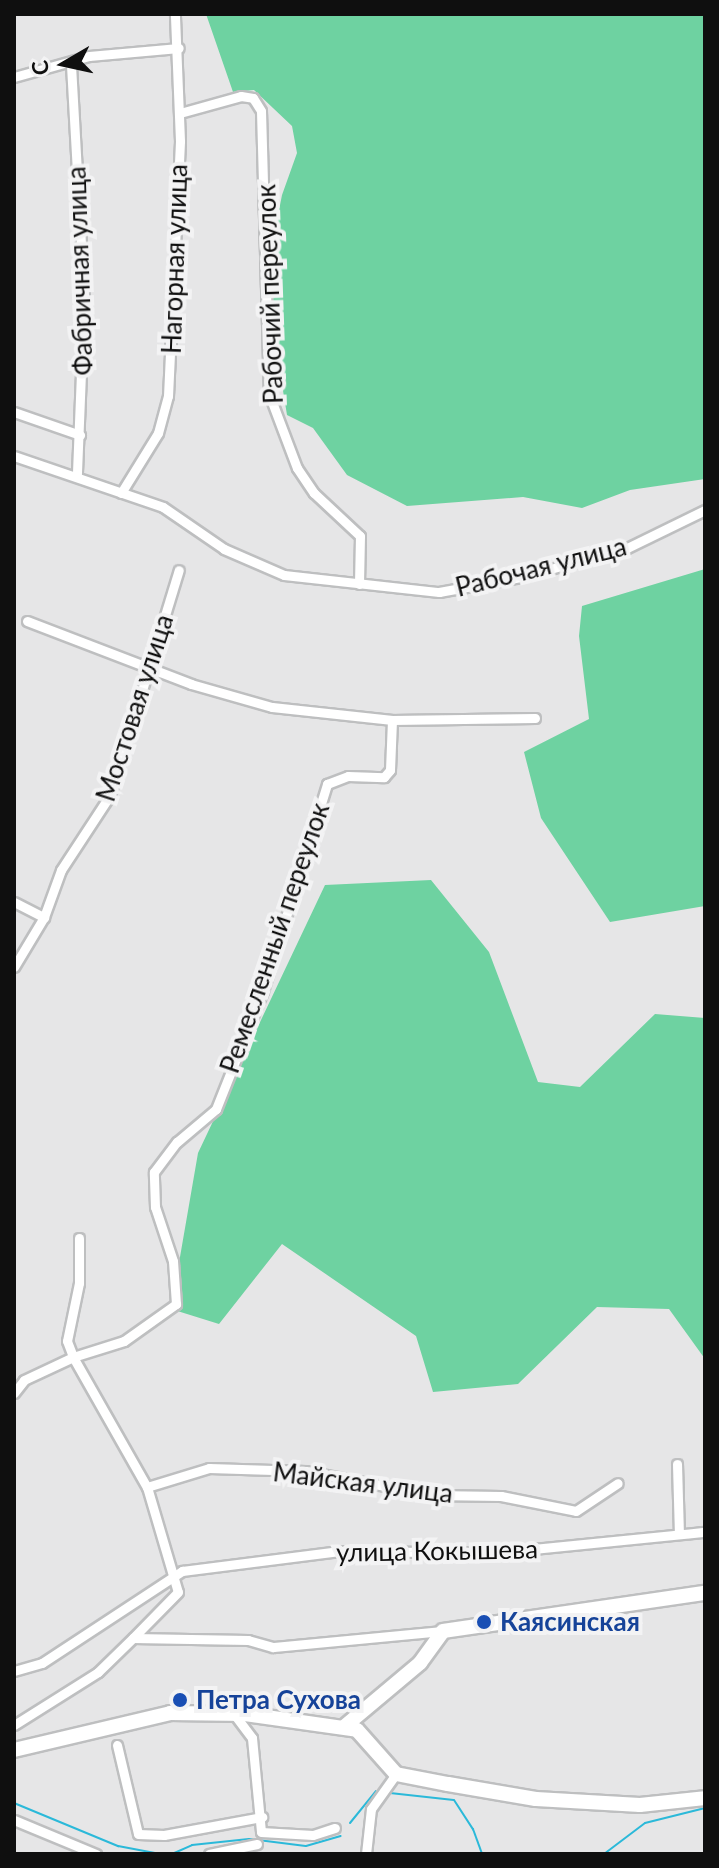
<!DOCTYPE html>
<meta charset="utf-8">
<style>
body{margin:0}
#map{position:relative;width:719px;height:1868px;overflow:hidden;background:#e6e6e7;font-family:Lato,sans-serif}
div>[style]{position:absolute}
.green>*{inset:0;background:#6ed2a1}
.stream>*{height:2px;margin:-1px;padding:0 1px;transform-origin:1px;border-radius:1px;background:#2bb9d9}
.roads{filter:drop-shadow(2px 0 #bebfc0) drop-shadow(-2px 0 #bebfc0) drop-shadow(0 2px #bebfc0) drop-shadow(0 -2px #bebfc0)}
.street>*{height:9px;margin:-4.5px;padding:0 4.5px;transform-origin:4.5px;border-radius:4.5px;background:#fff}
.secondary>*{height:14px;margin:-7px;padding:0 7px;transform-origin:7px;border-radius:7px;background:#fff}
.dots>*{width:22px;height:22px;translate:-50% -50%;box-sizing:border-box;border:4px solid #f3f3f4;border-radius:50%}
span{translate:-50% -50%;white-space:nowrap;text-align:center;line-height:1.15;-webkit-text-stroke:8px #f3f3f4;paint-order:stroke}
.street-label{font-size:26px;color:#0f0f0f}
.transit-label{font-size:26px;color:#164399;font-weight:700}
.left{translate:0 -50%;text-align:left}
.frame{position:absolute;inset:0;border:16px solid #0f0f0f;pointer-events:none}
.north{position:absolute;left:24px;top:24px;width:80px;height:80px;-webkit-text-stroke:6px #f3f3f4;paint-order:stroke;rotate:261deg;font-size:22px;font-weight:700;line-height:32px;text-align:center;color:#0f0f0f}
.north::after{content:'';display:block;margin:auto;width:28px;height:36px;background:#0f0f0f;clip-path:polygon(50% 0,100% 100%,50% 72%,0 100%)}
</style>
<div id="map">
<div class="green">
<i style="clip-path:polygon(206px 14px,705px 14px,705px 479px,630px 490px,582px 508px,523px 497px,407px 506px,347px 475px,313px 428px,287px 415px,265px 281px,282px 195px,297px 153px,292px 126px,254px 90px,233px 92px)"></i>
<i style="clip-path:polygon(705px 569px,705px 906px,610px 922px,541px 818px,524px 752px,589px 719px,579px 636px,582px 606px)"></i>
<i style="clip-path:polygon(431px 880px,489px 952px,538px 1082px,580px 1087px,655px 1014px,705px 1018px,705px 1359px,669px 1309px,597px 1307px,518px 1384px,433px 1392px,416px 1336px,282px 1244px,219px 1324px,171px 1309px,198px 1153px,325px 885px)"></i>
</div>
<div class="stream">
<i style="left:390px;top:1793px;width:64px;rotate:6.2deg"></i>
<i style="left:454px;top:1800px;width:35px;rotate:57deg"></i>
<i style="left:473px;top:1829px;width:27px;rotate:70deg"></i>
<i style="left:14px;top:1803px;width:113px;rotate:22.5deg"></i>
<i style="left:118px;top:1846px;width:43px;rotate:10.8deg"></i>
<i style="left:350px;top:1823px;width:41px;rotate:-50.9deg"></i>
<i style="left:172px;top:1854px;width:22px;rotate:-24deg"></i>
<i style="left:192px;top:1845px;width:57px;rotate:-6deg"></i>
<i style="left:249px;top:1839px;width:57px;rotate:7deg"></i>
<i style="left:306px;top:1846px;width:36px;rotate:-16deg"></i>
<i style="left:568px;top:1854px;width:2px"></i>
<i style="left:604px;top:1854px;width:51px;rotate:-37.1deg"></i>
<i style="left:645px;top:1823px;width:62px;rotate:-14deg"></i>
</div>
<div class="roads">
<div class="street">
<i style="left:71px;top:65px;width:233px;rotate:86.8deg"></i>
<i style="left:84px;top:298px;width:178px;rotate:92.3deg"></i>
<i style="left:14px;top:77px;width:78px;rotate:-15.6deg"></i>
<i style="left:89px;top:56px;width:90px;rotate:-5.1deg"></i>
<i style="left:180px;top:113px;width:63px;rotate:-15.6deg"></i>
<i style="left:241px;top:96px;width:12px;rotate:9deg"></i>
<i style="left:253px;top:98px;width:15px;rotate:58deg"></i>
<i style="left:261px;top:111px;width:283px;rotate:88.4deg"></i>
<i style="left:269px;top:394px;width:79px;rotate:69.3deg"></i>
<i style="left:297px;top:468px;width:30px;rotate:56deg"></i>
<i style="left:314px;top:493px;width:63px;rotate:43.1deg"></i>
<i style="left:360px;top:536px;width:48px;rotate:91.2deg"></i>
<i style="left:14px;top:412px;width:70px;rotate:19.2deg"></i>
<i style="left:14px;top:456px;width:157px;rotate:18.9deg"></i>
<i style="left:163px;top:507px;width:74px;rotate:34.5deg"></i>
<i style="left:224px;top:549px;width:65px;rotate:23.4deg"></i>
<i style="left:284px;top:575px;width:156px;rotate:6.3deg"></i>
<i style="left:439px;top:592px;width:83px;rotate:-10.4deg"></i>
<i style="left:521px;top:577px;width:110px;rotate:-15.3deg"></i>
<i style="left:627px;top:548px;width:87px;rotate:-26deg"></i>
<i style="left:121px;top:493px;width:70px;rotate:-58.3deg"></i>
<i style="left:158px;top:433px;width:38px;rotate:-75deg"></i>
<i style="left:168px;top:396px;width:255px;rotate:-87.3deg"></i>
<i style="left:180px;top:141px;width:127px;rotate:-92.3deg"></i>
<i style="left:27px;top:621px;width:176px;rotate:21deg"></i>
<i style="left:191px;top:684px;width:84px;rotate:15.9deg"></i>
<i style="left:272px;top:707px;width:121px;rotate:6.2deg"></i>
<i style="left:392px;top:720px;width:143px;rotate:-0.8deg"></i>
<i style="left:14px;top:902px;width:34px;rotate:27deg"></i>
<i style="left:14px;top:967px;width:58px;rotate:-59deg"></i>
<i style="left:44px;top:917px;width:50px;rotate:-70.1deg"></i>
<i style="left:61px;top:870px;width:90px;rotate:-56.8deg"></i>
<i style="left:110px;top:795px;width:235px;rotate:-73deg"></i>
<i style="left:79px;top:1238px;width:45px;rotate:90deg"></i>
<i style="left:79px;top:1283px;width:59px;rotate:101.7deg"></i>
<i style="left:67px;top:1341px;width:17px;rotate:69deg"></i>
<i style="left:73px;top:1357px;width:53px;rotate:-17.4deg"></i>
<i style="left:124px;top:1341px;width:64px;rotate:-35.4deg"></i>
<i style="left:176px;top:1304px;width:43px;rotate:-94deg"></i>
<i style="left:173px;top:1261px;width:57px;rotate:-108.4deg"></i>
<i style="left:155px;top:1207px;width:35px;rotate:-92deg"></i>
<i style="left:154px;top:1172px;width:38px;rotate:-53deg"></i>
<i style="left:177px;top:1142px;width:51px;rotate:-40.2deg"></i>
<i style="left:216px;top:1109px;width:127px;rotate:-68.3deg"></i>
<i style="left:263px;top:991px;width:217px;rotate:-72.8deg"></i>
<i style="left:327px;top:784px;width:22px;rotate:-21deg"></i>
<i style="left:348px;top:776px;width:36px;rotate:2deg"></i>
<i style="left:384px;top:777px;width:9px;rotate:-49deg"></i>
<i style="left:390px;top:770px;width:50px;rotate:-87.7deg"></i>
<i style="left:14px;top:1393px;width:16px;rotate:-52deg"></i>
<i style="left:24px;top:1380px;width:54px;rotate:-25.1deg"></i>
<i style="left:73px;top:1357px;width:150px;rotate:60.4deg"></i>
<i style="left:147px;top:1487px;width:109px;rotate:73.6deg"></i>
<i style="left:178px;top:1592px;width:64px;rotate:134.4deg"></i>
<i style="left:677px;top:1464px;width:70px;rotate:88.4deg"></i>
<i style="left:147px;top:1487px;width:65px;rotate:-17deg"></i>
<i style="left:209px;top:1468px;width:96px;rotate:1.8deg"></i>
<i style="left:305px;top:1471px;width:129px;rotate:10.7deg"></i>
<i style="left:432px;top:1495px;width:69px;rotate:0.8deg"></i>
<i style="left:501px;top:1496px;width:76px;rotate:11.3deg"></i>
<i style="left:576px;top:1511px;width:50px;rotate:-33.7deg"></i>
<i style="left:14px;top:1671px;width:29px;rotate:-16deg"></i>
<i style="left:42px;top:1663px;width:168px;rotate:-33.3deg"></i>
<i style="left:182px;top:1571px;width:159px;rotate:-7.2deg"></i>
<i style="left:340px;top:1551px;width:153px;rotate:0.7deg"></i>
<i style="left:493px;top:1553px;width:213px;rotate:-5.7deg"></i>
<i style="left:234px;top:1714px;width:30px;rotate:53deg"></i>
<i style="left:252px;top:1738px;width:94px;rotate:84.5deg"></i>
<i style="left:261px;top:1832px;width:52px;rotate:3.3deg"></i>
<i style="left:313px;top:1835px;width:23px;rotate:-18deg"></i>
<i style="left:14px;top:1725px;width:99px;rotate:-32.2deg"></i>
<i style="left:98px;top:1672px;width:49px;rotate:-44.2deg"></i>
<i style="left:133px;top:1638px;width:115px;rotate:1deg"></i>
<i style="left:248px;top:1640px;width:26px;rotate:16deg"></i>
<i style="left:273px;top:1647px;width:171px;rotate:-5.4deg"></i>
<i style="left:117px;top:1745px;width:91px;rotate:76.7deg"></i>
<i style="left:138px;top:1834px;width:26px;rotate:2deg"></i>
<i style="left:164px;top:1835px;width:100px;rotate:-10.4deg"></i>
<i style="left:14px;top:1820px;width:89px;rotate:22.5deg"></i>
<i style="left:209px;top:1854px;width:49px;rotate:-11.8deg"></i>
<i style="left:366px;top:1854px;width:45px;rotate:-83.7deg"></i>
<i style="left:371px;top:1809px;width:43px;rotate:-54.5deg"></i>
</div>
<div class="secondary">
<i style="left:345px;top:1726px;width:98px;rotate:-40deg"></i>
<i style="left:420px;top:1663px;width:39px;rotate:-54deg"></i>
<i style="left:443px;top:1631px;width:265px;rotate:-8.3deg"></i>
<i style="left:14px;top:1750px;width:160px;rotate:-13.3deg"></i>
<i style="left:170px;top:1713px;width:75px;rotate:0.8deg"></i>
<i style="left:245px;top:1714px;width:113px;rotate:8.1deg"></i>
<i style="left:357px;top:1730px;width:59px;rotate:48.4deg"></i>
<i style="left:396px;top:1774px;width:53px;rotate:10.9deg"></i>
<i style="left:448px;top:1784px;width:89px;rotate:9.7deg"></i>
<i style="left:536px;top:1799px;width:104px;rotate:3.3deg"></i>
<i style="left:640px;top:1805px;width:65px;rotate:-6.1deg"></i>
</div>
</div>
<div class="dots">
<i style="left:484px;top:1622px;background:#1a4fb4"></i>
<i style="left:180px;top:1700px;background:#1a4fb4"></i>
</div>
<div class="street-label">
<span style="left:175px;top:259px;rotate:-88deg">Нагорная улица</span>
<span style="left:80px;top:271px;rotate:-92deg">Фабричная улица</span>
<span style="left:270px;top:294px;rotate:-92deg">Рабочий переулок</span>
<span style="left:541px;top:567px;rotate:-14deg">Рабочая улица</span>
<span style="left:135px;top:708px;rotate:-72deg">Мостовая улица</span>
<span style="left:275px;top:938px;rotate:-71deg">Ремесленный переулок</span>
<span style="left:363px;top:1483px;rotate:7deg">Майская улица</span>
<span style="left:437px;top:1551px;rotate:-1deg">улица Кокышева</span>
</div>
<div class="transit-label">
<span class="left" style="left:500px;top:1622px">Каясинская</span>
<span class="left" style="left:196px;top:1700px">Петра Сухова</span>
</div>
<div class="frame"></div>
<div class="north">С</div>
</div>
